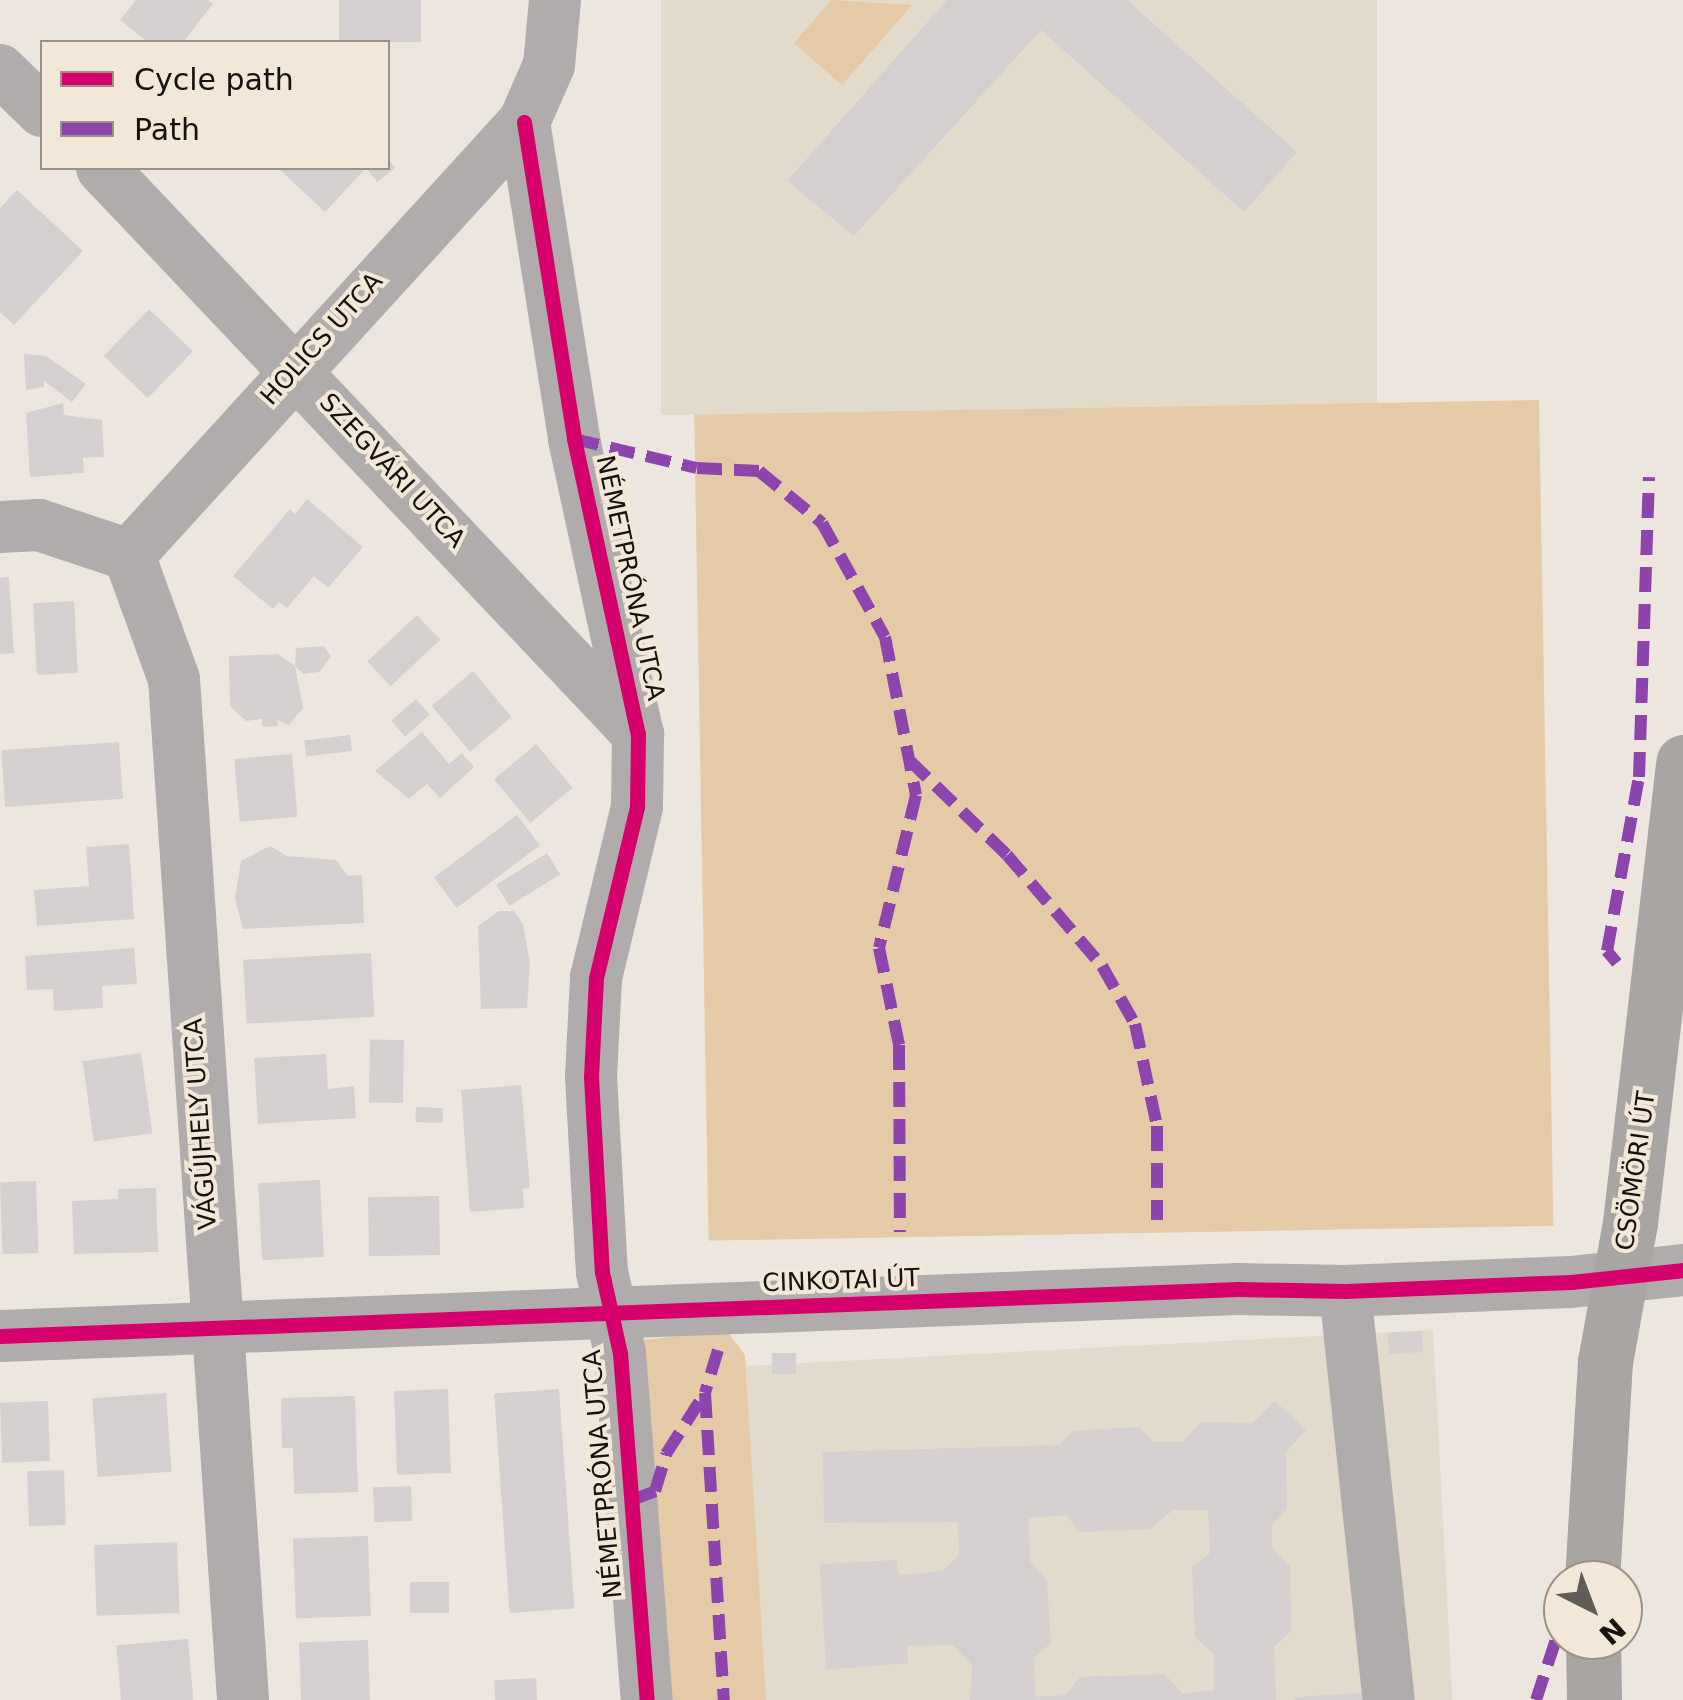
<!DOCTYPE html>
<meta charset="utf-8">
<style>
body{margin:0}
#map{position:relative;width:1683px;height:1700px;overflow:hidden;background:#ede6de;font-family:"DejaVu Sans",sans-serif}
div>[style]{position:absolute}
.education>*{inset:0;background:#e2dacb;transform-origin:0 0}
.green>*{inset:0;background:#e5caa7;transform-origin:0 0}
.building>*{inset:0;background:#d5d0cf;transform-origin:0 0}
.minor>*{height:52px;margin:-26px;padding:0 26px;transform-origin:26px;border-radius:26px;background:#b0acab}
.major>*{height:55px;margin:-27.5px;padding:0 27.5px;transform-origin:27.5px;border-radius:27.5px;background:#a8a5a2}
.quiet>*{height:12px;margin-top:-6px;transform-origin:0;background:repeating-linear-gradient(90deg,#8e44ad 0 25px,transparent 0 37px)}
.cycleway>*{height:15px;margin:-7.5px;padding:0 7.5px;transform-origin:7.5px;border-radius:7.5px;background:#d6006c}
span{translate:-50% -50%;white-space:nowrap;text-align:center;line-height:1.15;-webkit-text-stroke:8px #f3e7d8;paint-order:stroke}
.street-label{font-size:25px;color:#16120d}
.legend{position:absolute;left:40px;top:40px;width:350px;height:130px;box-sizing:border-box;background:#f3e7d8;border:2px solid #9b9287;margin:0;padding:12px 18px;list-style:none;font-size:30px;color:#16120d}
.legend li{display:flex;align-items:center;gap:20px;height:50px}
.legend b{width:50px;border:2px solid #9b9287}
.north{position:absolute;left:1543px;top:1560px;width:100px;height:100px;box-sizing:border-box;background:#f3e7d8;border:2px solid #9b9287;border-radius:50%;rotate:138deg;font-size:28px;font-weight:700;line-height:40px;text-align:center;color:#16120d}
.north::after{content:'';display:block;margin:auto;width:35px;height:45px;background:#615c56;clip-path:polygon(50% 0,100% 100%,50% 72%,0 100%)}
</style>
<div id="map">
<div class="education">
<i style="left:661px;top:0;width:716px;height:415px"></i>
<i style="left:1433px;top:1330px;width:371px;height:688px;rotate:87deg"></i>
</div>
<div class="green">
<i style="clip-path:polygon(831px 0,912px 5px,842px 85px,794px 43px)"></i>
<i style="left:1539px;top:400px;width:826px;height:845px;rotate:89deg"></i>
<i style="clip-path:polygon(727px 1331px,745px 1355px,766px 1700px,664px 1700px,642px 1340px)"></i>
</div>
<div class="building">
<i style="clip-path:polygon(136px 0,208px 0,213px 4px,183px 42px,148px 42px,120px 20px)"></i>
<i style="left:339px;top:0;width:82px;height:42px"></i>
<i style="clip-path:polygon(947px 0,1127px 0,1297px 152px,1244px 212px,1041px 30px,854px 236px,787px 181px)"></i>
<i style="clip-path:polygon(388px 158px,395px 168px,377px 182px,366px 168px,325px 212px,279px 169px,388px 168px)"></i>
<i style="clip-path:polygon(17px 190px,83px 251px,14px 325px,0 312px,0 208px)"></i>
<i style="left:149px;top:309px;width:61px;height:65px;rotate:44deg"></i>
<i style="clip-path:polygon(24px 354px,46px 356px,86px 384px,72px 402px,44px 381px,44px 387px,26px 390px)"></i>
<i style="clip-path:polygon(63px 403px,64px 415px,102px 420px,104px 457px,83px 458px,84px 473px,30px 477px,26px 413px)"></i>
<i style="clip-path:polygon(307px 499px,363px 547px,328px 588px,314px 576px,287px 608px,279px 602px,273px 609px,233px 576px,290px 509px,295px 514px)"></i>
<i style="clip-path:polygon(9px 577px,14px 653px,0 654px,0 578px)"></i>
<i style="left:74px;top:601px;width:72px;height:41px;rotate:87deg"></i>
<i style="left:417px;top:615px;width:34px;height:68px;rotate:47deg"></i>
<i style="clip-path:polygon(324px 646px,331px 657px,319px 672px,303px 674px,295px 666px,296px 648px)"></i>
<i style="clip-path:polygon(278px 654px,295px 666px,303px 708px,289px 725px,277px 720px,278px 726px,262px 727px,262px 719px,246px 721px,230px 706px,229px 656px)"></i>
<i style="left:473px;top:671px;width:60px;height:54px;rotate:50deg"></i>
<i style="left:416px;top:699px;width:21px;height:33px;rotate:49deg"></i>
<i style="clip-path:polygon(422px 732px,449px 764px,462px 753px,474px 767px,440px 798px,427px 784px,409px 799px,375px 771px)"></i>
<i style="left:350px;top:735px;width:16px;height:46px;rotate:83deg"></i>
<i style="left:119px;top:742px;width:57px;height:118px;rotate:86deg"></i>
<i style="left:536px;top:744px;width:57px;height:55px;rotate:50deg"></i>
<i style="left:292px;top:754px;width:63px;height:58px;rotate:85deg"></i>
<i style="left:517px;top:815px;width:38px;height:104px;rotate:53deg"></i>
<i style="clip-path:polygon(129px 844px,134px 919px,37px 926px,34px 890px,89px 886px,86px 847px)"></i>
<i style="clip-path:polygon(270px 846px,287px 856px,336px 860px,348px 876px,362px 875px,364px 923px,243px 929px,235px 899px,241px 861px)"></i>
<i style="left:547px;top:853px;width:25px;height:60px;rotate:58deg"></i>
<i style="clip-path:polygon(499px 911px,514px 911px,523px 924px,530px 964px,527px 1008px,481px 1009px,478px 926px)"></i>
<i style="clip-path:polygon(134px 948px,137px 984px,102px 986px,103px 1008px,54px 1011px,53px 989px,27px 990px,25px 956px)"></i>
<i style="left:371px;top:953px;width:64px;height:128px;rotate:87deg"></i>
<i style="left:404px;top:1040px;width:63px;height:34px;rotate:91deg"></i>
<i style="left:141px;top:1053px;width:81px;height:59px;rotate:82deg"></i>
<i style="clip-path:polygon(326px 1054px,328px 1089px,354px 1086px,356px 1118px,258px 1124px,254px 1058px)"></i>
<i style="clip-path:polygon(521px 1085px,530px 1188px,523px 1189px,524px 1208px,470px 1212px,461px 1090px)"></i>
<i style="left:416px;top:1107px;width:27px;height:15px;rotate:2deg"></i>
<i style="left:320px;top:1180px;width:77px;height:62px;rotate:87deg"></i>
<i style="left:36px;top:1181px;width:72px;height:36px;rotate:88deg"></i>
<i style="clip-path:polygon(156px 1188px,158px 1252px,74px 1254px,72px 1201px,118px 1199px,118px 1189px)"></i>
<i style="left:439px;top:1196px;width:59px;height:71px;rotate:89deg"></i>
<i style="left:1422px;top:1331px;width:21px;height:34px;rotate:87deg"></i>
<i style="left:796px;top:1353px;width:21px;height:24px;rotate:90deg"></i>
<i style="left:448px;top:1389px;width:84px;height:54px;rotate:88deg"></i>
<i style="left:559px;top:1389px;width:220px;height:65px;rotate:86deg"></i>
<i style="left:166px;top:1393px;width:79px;height:74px;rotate:86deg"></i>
<i style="clip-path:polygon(355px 1396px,358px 1492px,294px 1494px,293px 1448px,282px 1448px,281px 1398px)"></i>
<i style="left:48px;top:1401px;width:60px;height:48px;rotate:88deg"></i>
<i style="clip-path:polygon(evenodd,1275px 1401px,1306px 1430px,1286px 1452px,1287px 1509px,1272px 1524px,1272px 1548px,1290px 1566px,1291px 1631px,1274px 1647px,1276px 1700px,970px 1700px,972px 1665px,953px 1645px,907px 1646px,908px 1663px,826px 1670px,820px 1564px,896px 1560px,899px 1575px,943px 1571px,959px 1555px,958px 1522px,824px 1523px,823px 1452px,1059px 1445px,1073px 1431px,1139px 1427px,1154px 1442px,1182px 1442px,1201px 1422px,1252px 1423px,1275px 1401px,1173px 1510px,1208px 1510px,1210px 1553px,1192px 1567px,1195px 1637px,1214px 1654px,1214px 1690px,1183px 1694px,1165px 1674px,1080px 1677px,1066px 1695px,1035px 1697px,1034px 1658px,1051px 1643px,1047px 1581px,1030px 1561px,1029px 1518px,1066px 1515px,1080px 1532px,1150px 1529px,1173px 1510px)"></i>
<i style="left:64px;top:1470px;width:55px;height:37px;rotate:88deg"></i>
<i style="left:411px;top:1486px;width:35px;height:38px;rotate:88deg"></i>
<i style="left:368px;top:1536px;width:80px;height:75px;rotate:88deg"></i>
<i style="left:177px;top:1542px;width:71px;height:83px;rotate:88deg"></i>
<i style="left:449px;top:1582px;width:31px;height:39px;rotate:90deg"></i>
<i style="left:188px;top:1639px;width:61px;height:72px;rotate:85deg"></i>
<i style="left:368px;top:1640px;width:60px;height:69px;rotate:88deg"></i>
<i style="left:536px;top:1678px;width:22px;height:42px;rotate:87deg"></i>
<i style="clip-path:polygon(1377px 1692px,1378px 1700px,1295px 1700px,1295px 1697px)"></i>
</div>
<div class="minor">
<i style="left:0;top:70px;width:59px;rotate:44.3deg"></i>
<i style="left:524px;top:122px;width:321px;rotate:81deg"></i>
<i style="left:574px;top:439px;width:302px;rotate:77.8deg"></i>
<i style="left:638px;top:734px;width:73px;rotate:90.8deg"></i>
<i style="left:637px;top:807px;width:176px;rotate:103.5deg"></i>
<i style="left:596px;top:978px;width:99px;rotate:92.9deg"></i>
<i style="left:591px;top:1077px;width:195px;rotate:86.8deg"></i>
<i style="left:602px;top:1272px;width:83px;rotate:77.5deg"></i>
<i style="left:620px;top:1353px;width:348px;rotate:85.6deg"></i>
<i style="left:102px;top:168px;width:780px;rotate:46.56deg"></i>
<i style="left:0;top:527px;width:39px;rotate:-3deg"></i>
<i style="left:39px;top:525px;width:95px;rotate:18.4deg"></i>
<i style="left:129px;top:555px;width:132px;rotate:70.1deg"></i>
<i style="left:174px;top:679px;width:1023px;rotate:86.13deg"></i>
<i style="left:129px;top:555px;width:586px;rotate:-47.63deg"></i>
<i style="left:524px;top:122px;width:62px;rotate:-66.3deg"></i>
<i style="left:549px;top:65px;width:65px;rotate:-84.7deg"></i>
<i style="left:1345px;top:1291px;width:411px;rotate:83.9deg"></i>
<i style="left:0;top:1336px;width:1239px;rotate:-2.17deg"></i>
<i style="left:1238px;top:1289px;width:107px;rotate:1.1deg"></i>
<i style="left:1345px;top:1291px;width:226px;rotate:-2.3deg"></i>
<i style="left:1571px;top:1282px;width:113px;rotate:-6.1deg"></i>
</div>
<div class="major">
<i style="left:1592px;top:1580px;width:218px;rotate:-86.6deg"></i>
<i style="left:1605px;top:1362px;width:141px;rotate:-79.8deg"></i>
<i style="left:1630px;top:1223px;width:464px;rotate:-83.4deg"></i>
<i style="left:1593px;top:1640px;width:60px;rotate:89deg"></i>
</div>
<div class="quiet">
<i style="left:574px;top:439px;width:126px;rotate:13.3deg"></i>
<i style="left:697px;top:468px;width:62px;rotate:2.8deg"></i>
<i style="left:759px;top:471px;width:82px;rotate:39.5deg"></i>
<i style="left:822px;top:523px;width:130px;rotate:61.1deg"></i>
<i style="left:885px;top:637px;width:161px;rotate:78.9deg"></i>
<i style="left:916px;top:795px;width:157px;rotate:103.6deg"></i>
<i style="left:879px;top:948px;width:99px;rotate:78.3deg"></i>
<i style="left:899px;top:1045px;width:187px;rotate:89.7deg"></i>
<i style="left:909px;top:760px;width:136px;rotate:44.1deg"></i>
<i style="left:1007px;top:855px;width:146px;rotate:49.4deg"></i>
<i style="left:1102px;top:966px;width:67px;rotate:60.4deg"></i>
<i style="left:1135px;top:1024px;width:104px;rotate:77.8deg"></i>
<i style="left:1157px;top:1126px;width:94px;rotate:90deg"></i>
<i style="left:1617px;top:963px;width:16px;rotate:-130deg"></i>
<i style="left:1607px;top:951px;width:177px;rotate:-79.6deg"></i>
<i style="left:1639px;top:777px;width:300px;rotate:-88.1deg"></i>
<i style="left:718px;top:1350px;width:45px;rotate:106.8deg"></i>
<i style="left:705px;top:1393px;width:308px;rotate:86.5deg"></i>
<i style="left:632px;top:1500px;width:25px;rotate:-21deg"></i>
<i style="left:655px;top:1491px;width:39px;rotate:-73deg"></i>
<i style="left:666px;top:1454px;width:72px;rotate:-57.4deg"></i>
<i style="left:1585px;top:1580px;width:13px;rotate:-61deg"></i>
<i style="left:1536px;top:1700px;width:86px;rotate:-71.8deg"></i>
</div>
<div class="cycleway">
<i style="left:524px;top:122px;width:321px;rotate:81deg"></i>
<i style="left:574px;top:439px;width:302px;rotate:77.8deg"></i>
<i style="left:638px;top:734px;width:73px;rotate:90.8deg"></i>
<i style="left:637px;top:807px;width:176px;rotate:103.5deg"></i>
<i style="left:596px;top:978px;width:99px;rotate:92.9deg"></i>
<i style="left:591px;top:1077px;width:195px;rotate:86.8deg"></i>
<i style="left:602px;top:1272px;width:83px;rotate:77.5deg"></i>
<i style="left:620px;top:1353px;width:348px;rotate:85.6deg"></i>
<i style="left:0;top:1336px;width:1239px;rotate:-2.17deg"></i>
<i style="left:1238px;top:1289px;width:107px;rotate:1.1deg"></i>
<i style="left:1345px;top:1291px;width:226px;rotate:-2.3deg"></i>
<i style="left:1571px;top:1282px;width:113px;rotate:-6.1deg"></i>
</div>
<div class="street-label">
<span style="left:322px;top:339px;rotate:-48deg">HOLICS UTCA</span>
<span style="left:392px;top:471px;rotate:47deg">SZEGVÁRI UTCA</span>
<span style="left:630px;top:578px;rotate:78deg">NÉMETPRÓNA UTCA</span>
<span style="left:201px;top:1124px;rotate:-94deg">VÁGÚJHELY UTCA</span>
<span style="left:1636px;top:1171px;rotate:-82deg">CSÖMÖRI ÚT</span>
<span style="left:841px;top:1281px;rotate:-2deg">CINKOTAI ÚT</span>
<span style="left:603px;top:1474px;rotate:-95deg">NÉMETPRÓNA UTCA</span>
</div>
<ul class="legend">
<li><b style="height:12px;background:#d6006c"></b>Cycle path</li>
<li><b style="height:12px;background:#8e44ad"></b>Path</li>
</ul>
<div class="north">N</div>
</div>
